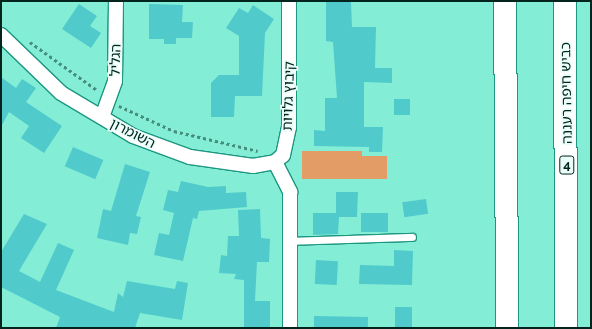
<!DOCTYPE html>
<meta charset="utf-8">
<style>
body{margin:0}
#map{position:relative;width:592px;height:329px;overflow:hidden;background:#83eed5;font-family:Raleway,"Noto Sans Hebrew",sans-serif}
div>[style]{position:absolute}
.green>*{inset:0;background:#e49c67}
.building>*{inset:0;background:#51cacc;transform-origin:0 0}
.path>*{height:2.5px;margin-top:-1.25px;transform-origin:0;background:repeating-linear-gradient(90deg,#458d7d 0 3px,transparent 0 6px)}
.roads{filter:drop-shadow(1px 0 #1c9680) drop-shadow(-1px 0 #1c9680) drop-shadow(0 1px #1c9680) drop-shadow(0 -1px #1c9680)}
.service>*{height:7px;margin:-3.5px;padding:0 3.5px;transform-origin:3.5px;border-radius:3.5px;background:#fff}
.minor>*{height:14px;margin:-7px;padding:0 7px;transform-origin:7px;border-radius:7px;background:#fff}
.trunk>*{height:22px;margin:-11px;padding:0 11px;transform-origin:11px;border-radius:11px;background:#fff}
span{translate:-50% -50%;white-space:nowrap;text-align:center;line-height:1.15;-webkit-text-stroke:3.5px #eafdf8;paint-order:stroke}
.shield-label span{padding:1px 3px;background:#eafdf8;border:1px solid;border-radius:3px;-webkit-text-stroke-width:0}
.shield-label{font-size:13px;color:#01241d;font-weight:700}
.street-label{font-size:14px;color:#01241d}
.frame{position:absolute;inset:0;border:2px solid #01241d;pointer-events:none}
</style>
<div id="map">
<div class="green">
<i style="clip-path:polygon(302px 151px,362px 151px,362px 156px,387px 156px,387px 179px,302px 179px)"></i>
</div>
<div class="building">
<i style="clip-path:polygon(326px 1px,351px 1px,352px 27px,376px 27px,375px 68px,392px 68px,392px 83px,364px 82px,364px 127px,383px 127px,382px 152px,369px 152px,369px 147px,314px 146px,314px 130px,325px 131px,325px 98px,337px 98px,333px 42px,326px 41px)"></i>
<i style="clip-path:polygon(79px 4px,97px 16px,90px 26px,101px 33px,91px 48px,62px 29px)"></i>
<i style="clip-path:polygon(149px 4px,183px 5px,182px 22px,193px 22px,192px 38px,176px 38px,176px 44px,164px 44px,164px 39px,149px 39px)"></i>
<i style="clip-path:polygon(253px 5px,274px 19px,265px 33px,262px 96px,235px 96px,234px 117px,211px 117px,211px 83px,219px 75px,239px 75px,239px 36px,226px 28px,239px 8px,248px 13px)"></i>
<i style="clip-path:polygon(1px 77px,16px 88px,22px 79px,36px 88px,26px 102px,62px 126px,44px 153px,21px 138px,29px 126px,9px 112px,1px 127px)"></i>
<i style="left:410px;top:99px;width:16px;height:16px;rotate:90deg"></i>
<i style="left:73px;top:147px;width:33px;height:21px;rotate:23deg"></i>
<i style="clip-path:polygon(125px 164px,150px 172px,136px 216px,141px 217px,137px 234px,130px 233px,128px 245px,97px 238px,103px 209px,111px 211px)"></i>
<i style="clip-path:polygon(181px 181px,208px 187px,226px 186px,226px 193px,246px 192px,247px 207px,199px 211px,197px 219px,193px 218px,183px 261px,154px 255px,159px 233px,169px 235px,174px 213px,163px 210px,168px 190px,178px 192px)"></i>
<i style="clip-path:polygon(336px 192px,358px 192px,357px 217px,339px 217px,338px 234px,313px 235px,313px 213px,336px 213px)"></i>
<i style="left:426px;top:199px;width:15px;height:24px;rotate:82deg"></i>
<i style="clip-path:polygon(260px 209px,261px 238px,270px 239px,269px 262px,257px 262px,255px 301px,270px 301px,270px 328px,244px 328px,244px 280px,234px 279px,236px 274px,219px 273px,221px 255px,227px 256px,228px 236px,239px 236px,238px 210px)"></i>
<i style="left:361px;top:213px;width:27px;height:19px"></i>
<i style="clip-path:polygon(24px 214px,47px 224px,19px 271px,40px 282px,58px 243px,74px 250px,56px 290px,114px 312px,118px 293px,123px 297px,127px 281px,175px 289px,177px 281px,188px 283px,182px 320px,140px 313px,135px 328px,56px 328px,60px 317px,1px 287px,1px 252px)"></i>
<i style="clip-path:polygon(394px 250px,413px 251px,412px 285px,359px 284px,360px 265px,394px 266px)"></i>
<i style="left:316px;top:260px;width:22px;height:24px;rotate:3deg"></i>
<i style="left:412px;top:307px;width:21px;height:17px;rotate:90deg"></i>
<i style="left:314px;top:316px;width:54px;height:12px;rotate:1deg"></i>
</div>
<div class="path">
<i style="left:30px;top:42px;width:82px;rotate:35.6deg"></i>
<i style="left:119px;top:106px;width:60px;rotate:24.4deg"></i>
<i style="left:174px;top:131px;width:86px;rotate:13.4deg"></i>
</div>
<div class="roads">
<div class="service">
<i style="left:290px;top:241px;width:122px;rotate:-1.9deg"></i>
</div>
<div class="minor">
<i style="left:289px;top:1px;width:126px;rotate:90deg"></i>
<i style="left:289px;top:127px;width:29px;rotate:102deg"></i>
<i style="left:283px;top:155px;width:11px;rotate:139deg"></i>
<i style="left:275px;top:162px;width:34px;rotate:63deg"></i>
<i style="left:290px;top:192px;width:136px;rotate:90deg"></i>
<i style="left:1px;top:35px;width:83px;rotate:44deg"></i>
<i style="left:61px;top:93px;width:84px;rotate:30.8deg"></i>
<i style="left:133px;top:136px;width:61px;rotate:20.2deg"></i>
<i style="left:190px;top:157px;width:64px;rotate:8.1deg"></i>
<i style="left:253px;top:166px;width:22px;rotate:-10deg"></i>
<i style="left:102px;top:117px;width:38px;rotate:-70deg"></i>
<i style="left:115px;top:81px;width:80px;rotate:-89.3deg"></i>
</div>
<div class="trunk">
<i style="left:505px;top:1px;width:327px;rotate:89.6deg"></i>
<i style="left:565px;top:1px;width:327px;rotate:89.8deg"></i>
</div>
</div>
<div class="shield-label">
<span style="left:567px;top:165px">4</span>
</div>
<div class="street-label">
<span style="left:115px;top:60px;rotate:-88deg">הגליל</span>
<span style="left:566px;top:93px;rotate:-91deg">כביש חיפה רעננה</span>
<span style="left:288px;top:96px;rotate:-88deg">קיבוץ גלויות</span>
<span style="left:133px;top:133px;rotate:27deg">השומרון</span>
</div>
<div class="frame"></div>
</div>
